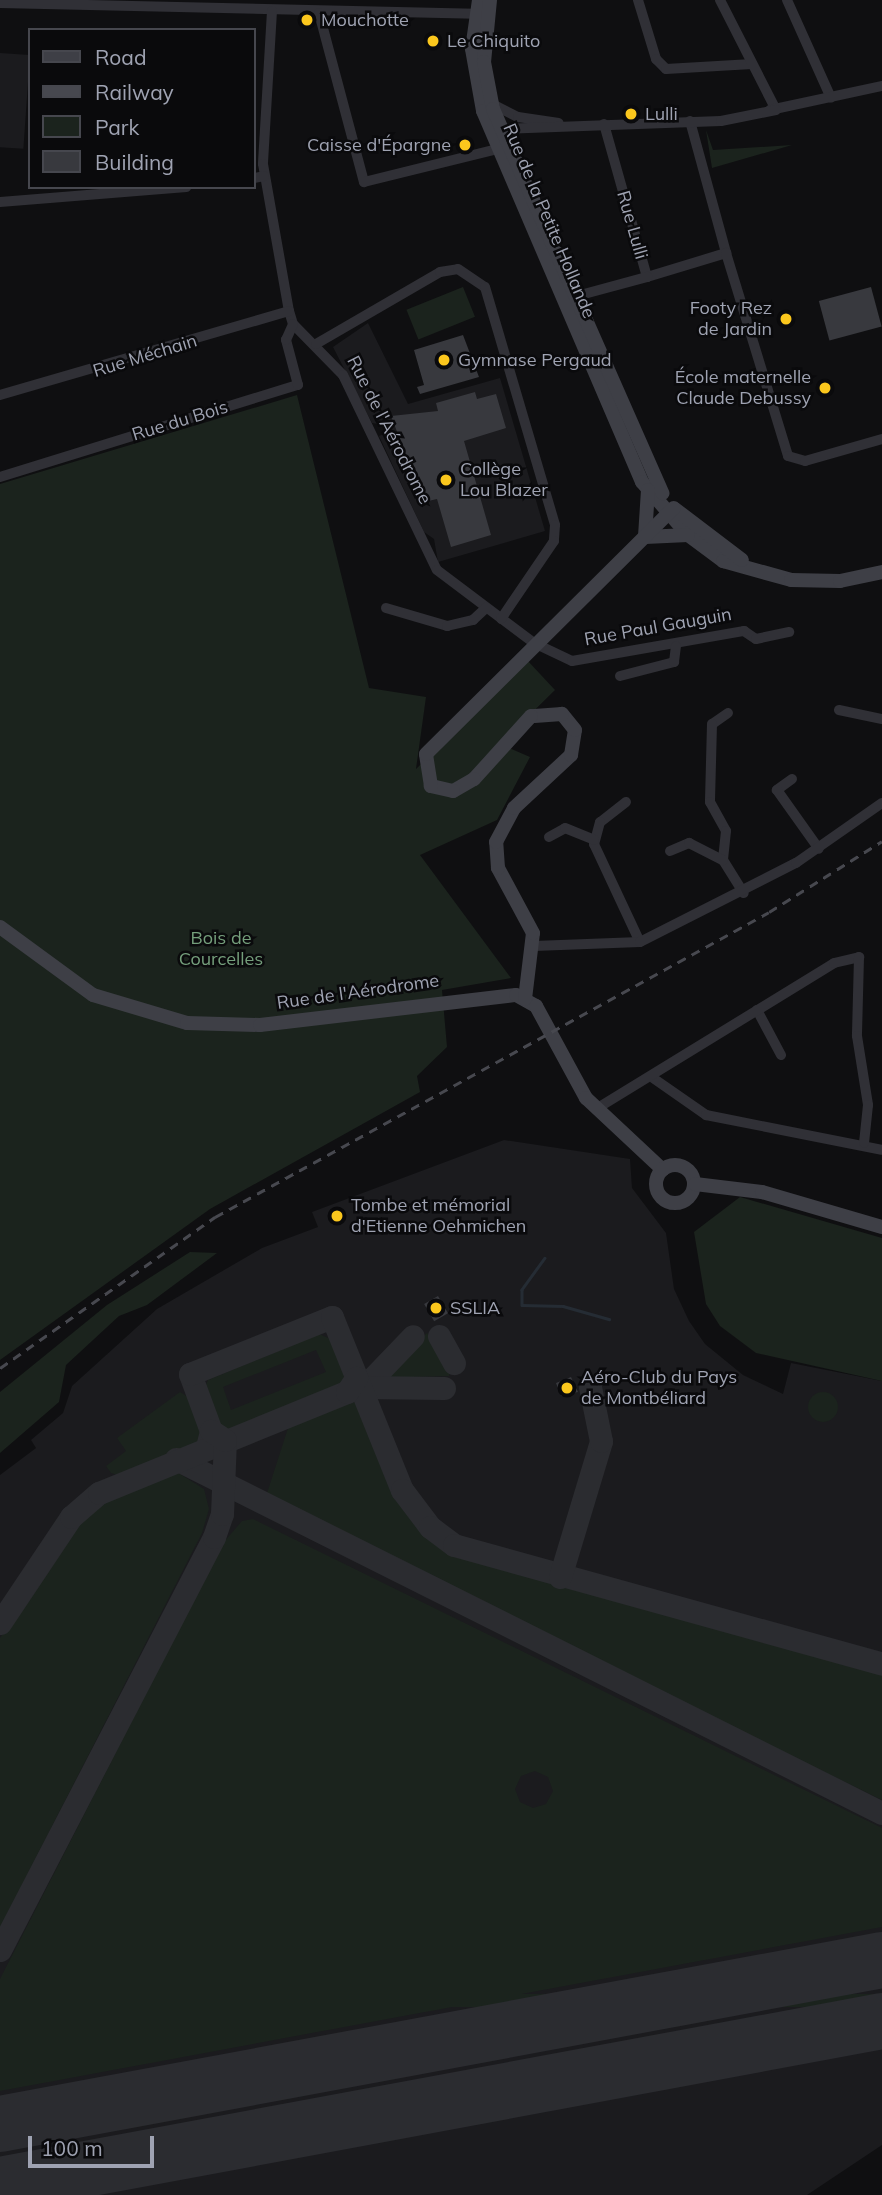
<!DOCTYPE html>
<meta charset="utf-8">
<style>
body{margin:0}
#map{position:relative;width:882px;height:2195px;overflow:hidden;background:#0f0f11;font-family:Mulish,sans-serif}
div>[style]{position:absolute}
.built>*{inset:0;background:#1b1b1e;transform-origin:0 0}
.green>*{inset:0;background:#1b231d;transform-origin:0 0}
.round{border-radius:50%}
.stream>*{height:2.5px;margin:-1.25px;padding:0 1.25px;transform-origin:1.25px;border-radius:1.25px;background:#252c34}
.taxiway>*{height:23px;margin:-11.5px;padding:0 11.5px;transform-origin:11.5px;border-radius:11.5px;background:#2b2c30}
.runway>*{height:56px;margin:-28px;padding:0 28px;transform-origin:28px;border-radius:28px;background:#2b2c30}
.building>*{inset:0;background:#38393e;transform-origin:0 0}
.street>*{height:10px;margin:-5px;padding:0 5px;transform-origin:5px;border-radius:5px;background:#303036}
.secondary>*{height:14px;margin:-7px;padding:0 7px;transform-origin:7px;border-radius:7px;background:#3e3f46}
.secondary>.ring{margin:-7px;padding:0;box-sizing:content-box;background:none;border:14px solid #3e3f46;border-radius:50%}
.rail>*{height:2.5px;margin-top:-1.25px;transform-origin:0;background:repeating-linear-gradient(90deg,#47484f 0 9px,transparent 0 16px)}
.dots>*{width:19px;height:19px;translate:-50% -50%;box-sizing:border-box;border:4px solid #0a0a0c;border-radius:50%}
span{translate:-50% -50%;white-space:nowrap;text-align:center;line-height:1.15;-webkit-text-stroke:5px #0a0a0c;paint-order:stroke}
.poi-label{font-size:18px;color:#9fa3b2}
.left{translate:0 -50%;text-align:left}
.right{translate:-100% -50%;text-align:right}
.street-label{font-size:18px;color:#9fa3b2}
.park-label{font-size:18px;color:#759f7c}
.legend{position:absolute;left:28px;top:28px;width:228px;height:161px;box-sizing:border-box;background:#0a0a0c;border:2px solid #46474e;margin:0;padding:9px 12px;list-style:none;font-size:21px;color:#9fa3b2}
.legend li{display:flex;align-items:center;gap:14px;height:35px}
.legend b{width:35px;border:2px solid #46474e}
.scale{position:absolute;left:28px;top:2136px;width:126px;height:32px;box-sizing:border-box;border:4px solid #9fa3b2;border-top:0;padding-left:9px;font-size:21px;line-height:24px;white-space:nowrap;color:#9fa3b2;-webkit-text-stroke:5px #0a0a0c;paint-order:stroke}
</style>
<div id="map">
<div class="built">
<i style="left:0;top:53px;width:30px;height:94px;rotate:4deg"></i>
<i style="clip-path:polygon(368px 323px,408px 404px,500px 378px,545px 531px,438px 562px,434px 539px,424px 532px,379px 436px,389px 432px,387px 425px,372px 423px,333px 347px)"></i>
<i style="clip-path:polygon(504px 1140px,630px 1159px,632px 1188px,666px 1233px,674px 1289px,689px 1321px,705px 1344px,743px 1375px,783px 1394px,791px 1363px,882px 1381px,882px 2145px,807px 2195px,0 2195px,0 1475px,36px 1448px,31px 1440px,63px 1413px,72px 1386px,157px 1309px,262px 1248px,318px 1227px,312px 1212px)"></i>
</div>
<div class="green">
<i style="clip-path:polygon(706px 130px,713px 150px,792px 145px,712px 168px)"></i>
<i style="left:463px;top:287px;width:32px;height:61px;rotate:68deg"></i>
<i style="clip-path:polygon(297px 395px,369px 688px,426px 697px,416px 769px,527px 660px,555px 690px,500px 744px,530px 757px,497px 820px,420px 855px,511px 978px,442px 990px,447px 1047px,417px 1076px,420px 1092px,210px 1209px,0 1360px,0 484px)"></i>
<i style="clip-path:polygon(740px 1197px,882px 1238px,882px 1381px,756px 1353px,720px 1326px,706px 1304px,694px 1232px)"></i>
<i style="clip-path:polygon(190px 1252px,217px 1253px,147px 1305px,119px 1316px,66px 1365px,59px 1402px,0 1453px,0 1392px,107px 1305px)"></i>
<i style="clip-path:polygon(427px 1333px,452px 1364px,449px 1376px,378px 1378px)"></i>
<i style="clip-path:polygon(evenodd,319px 1334px,335px 1341px,349px 1375px,344px 1387px,228px 1433px,216px 1428px,202px 1394px,208px 1380px,319px 1334px,316px 1350px,326px 1372px,231px 1410px,223px 1387px,316px 1350px)"></i>
<i class="round" style="left:808px;top:1392px;width:30px;height:30px"></i>
<i style="clip-path:polygon(180px 1392px,191px 1399px,203px 1442px,121px 1476px,111px 1473px,106px 1466px,126px 1451px,117px 1438px)"></i>
<i style="clip-path:polygon(341px 1401px,359px 1403px,407px 1513px,432px 1540px,462px 1557px,882px 1670px,882px 1800px,310px 1521px,267px 1493px,290px 1422px)"></i>
<i style="clip-path:polygon(172px 1469px,204px 1489px,209px 1509px,202px 1533px,0 1928px,0 1638px,79px 1519px,119px 1490px)"></i>
<i style="clip-path:polygon(evenodd,253px 1519px,882px 1828px,882px 1927px,0 2091px,0 1979px,223px 1543px,242px 1521px,253px 1519px,535px 1771px,548px 1777px,553px 1791px,546px 1804px,533px 1808px,520px 1802px,515px 1789px,521px 1776px,535px 1771px)"></i>
<i style="left:882px;top:1994px;width:13px;height:897px;rotate:90deg"></i>
</div>
<div class="stream">
<i style="left:545px;top:1258px;width:39px;rotate:126deg"></i>
<i style="left:522px;top:1290px;width:15px;rotate:90deg"></i>
<i style="left:522px;top:1305px;width:41px;rotate:1.4deg"></i>
<i style="left:563px;top:1306px;width:48px;rotate:15.8deg"></i>
</div>
<div class="taxiway">
<i style="left:439px;top:1336px;width:31px;rotate:61deg"></i>
<i style="left:365px;top:1386px;width:69px;rotate:-46.2deg"></i>
<i style="left:360px;top:1387px;width:84px;rotate:0.7deg"></i>
<i style="left:207px;top:1447px;width:16px;rotate:-76deg"></i>
<i style="left:211px;top:1431px;width:61px;rotate:-110.2deg"></i>
<i style="left:190px;top:1374px;width:153px;rotate:-21.9deg"></i>
<i style="left:332px;top:1317px;width:187px;rotate:68deg"></i>
<i style="left:402px;top:1490px;width:46px;rotate:52.9deg"></i>
<i style="left:430px;top:1527px;width:30px;rotate:37deg"></i>
<i style="left:454px;top:1545px;width:444px;rotate:15.5deg"></i>
<i style="left:176px;top:1459px;width:790px;rotate:26.63deg"></i>
<i style="left:560px;top:1577px;width:142px;rotate:-73.2deg"></i>
<i style="left:601px;top:1441px;width:55px;rotate:-101.5deg"></i>
<i style="left:0;top:1623px;width:128px;rotate:-56.2deg"></i>
<i style="left:71px;top:1517px;width:37px;rotate:-41deg"></i>
<i style="left:99px;top:1493px;width:268px;rotate:-22.2deg"></i>
<i style="left:347px;top:1392px;width:17px;rotate:-57deg"></i>
<i style="left:0;top:1950px;width:465px;rotate:-62.6deg"></i>
<i style="left:214px;top:1537px;width:24px;rotate:-71deg"></i>
<i style="left:222px;top:1514px;width:74px;rotate:-87.7deg"></i>
<i style="left:225px;top:1440px;width:17px;rotate:-147deg"></i>
</div>
<div class="runway">
<i style="left:0;top:2124px;width:897px;rotate:-10.53deg"></i>
<i style="left:0;top:2185px;width:897px;rotate:-10.53deg"></i>
</div>
<div class="building">
<i style="left:871px;top:287px;width:41px;height:54px;rotate:75deg"></i>
<i style="clip-path:polygon(463px 335px,479px 377px,420px 394px,417px 387px,424px 385px,414px 350px)"></i>
<i style="clip-path:polygon(475px 392px,477px 399px,496px 394px,506px 428px,464px 441px,491px 535px,451px 547px,437px 499px,424px 502px,391px 416px,438px 411px,436px 403px)"></i>
<i style="left:438px;top:1296px;width:20px;height:16px;rotate:60deg"></i>
<i style="clip-path:polygon(571px 1377px,578px 1392px,561px 1396px,556px 1383px)"></i>
</div>
<div class="street">
<i style="left:638px;top:0;width:62px;rotate:73deg"></i>
<i style="left:656px;top:59px;width:14px;rotate:45deg"></i>
<i style="left:666px;top:69px;width:86px;rotate:-3.3deg"></i>
<i style="left:720px;top:0;width:123px;rotate:63deg"></i>
<i style="left:787px;top:0;width:107px;rotate:65.8deg"></i>
<i style="left:0;top:3px;width:475px;rotate:1.3deg"></i>
<i style="left:272px;top:11px;width:153px;rotate:93.4deg"></i>
<i style="left:263px;top:164px;width:149px;rotate:80deg"></i>
<i style="left:289px;top:311px;width:14px;rotate:73deg"></i>
<i style="left:293px;top:324px;width:71px;rotate:45.6deg"></i>
<i style="left:343px;top:375px;width:216px;rotate:64.3deg"></i>
<i style="left:437px;top:570px;width:121px;rotate:37deg"></i>
<i style="left:534px;top:643px;width:42px;rotate:25.3deg"></i>
<i style="left:572px;top:661px;width:175px;rotate:-9.9deg"></i>
<i style="left:744px;top:631px;width:14px;rotate:34deg"></i>
<i style="left:756px;top:639px;width:34px;rotate:-12deg"></i>
<i style="left:319px;top:13px;width:175px;rotate:75.1deg"></i>
<i style="left:364px;top:182px;width:137px;rotate:-13.9deg"></i>
<i style="left:494px;top:105px;width:27px;rotate:27deg"></i>
<i style="left:518px;top:117px;width:41px;rotate:8.3deg"></i>
<i style="left:770px;top:110px;width:115px;rotate:-12.1deg"></i>
<i style="left:690px;top:121px;width:137px;rotate:74.7deg"></i>
<i style="left:604px;top:124px;width:159px;rotate:74.3deg"></i>
<i style="left:647px;top:277px;width:83px;rotate:-16.9deg"></i>
<i style="left:726px;top:253px;width:212px;rotate:73deg"></i>
<i style="left:788px;top:456px;width:18px;rotate:16deg"></i>
<i style="left:805px;top:461px;width:80px;rotate:-15.9deg"></i>
<i style="left:501px;top:129px;width:220px;rotate:-2.1deg"></i>
<i style="left:721px;top:121px;width:56px;rotate:-11.3deg"></i>
<i style="left:254px;top:178px;width:10px;rotate:-11deg"></i>
<i style="left:0;top:202px;width:187px;rotate:-4.6deg"></i>
<i style="left:573px;top:297px;width:77px;rotate:-15.1deg"></i>
<i style="left:316px;top:344px;width:143px;rotate:-30.1deg"></i>
<i style="left:440px;top:272px;width:18px;rotate:-9deg"></i>
<i style="left:458px;top:269px;width:32px;rotate:34deg"></i>
<i style="left:485px;top:287px;width:248px;rotate:73.6deg"></i>
<i style="left:555px;top:525px;width:16px;rotate:94deg"></i>
<i style="left:554px;top:541px;width:94px;rotate:124.2deg"></i>
<i style="left:0;top:395px;width:301px;rotate:-16.2deg"></i>
<i style="left:0;top:477px;width:312px;rotate:-17.2deg"></i>
<i style="left:298px;top:385px;width:47px;rotate:-104.9deg"></i>
<i style="left:286px;top:340px;width:17px;rotate:-66deg"></i>
<i style="left:386px;top:608px;width:64px;rotate:16.4deg"></i>
<i style="left:447px;top:626px;width:27px;rotate:-13deg"></i>
<i style="left:473px;top:620px;width:18px;rotate:-43deg"></i>
<i style="left:620px;top:676px;width:56px;rotate:-14.5deg"></i>
<i style="left:674px;top:662px;width:16px;rotate:-83deg"></i>
<i style="left:839px;top:710px;width:44px;rotate:11.8deg"></i>
<i style="left:728px;top:713px;width:19px;rotate:145deg"></i>
<i style="left:712px;top:724px;width:78px;rotate:91.5deg"></i>
<i style="left:710px;top:802px;width:33px;rotate:61deg"></i>
<i style="left:726px;top:831px;width:29px;rotate:96deg"></i>
<i style="left:723px;top:860px;width:39px;rotate:58deg"></i>
<i style="left:792px;top:779px;width:19px;rotate:144deg"></i>
<i style="left:777px;top:790px;width:72px;rotate:54.6deg"></i>
<i style="left:626px;top:802px;width:33px;rotate:142deg"></i>
<i style="left:600px;top:822px;width:23px;rotate:105deg"></i>
<i style="left:594px;top:844px;width:108px;rotate:64.9deg"></i>
<i style="left:549px;top:837px;width:18px;rotate:-29deg"></i>
<i style="left:565px;top:828px;width:31px;rotate:22deg"></i>
<i style="left:670px;top:851px;width:21px;rotate:-23deg"></i>
<i style="left:689px;top:843px;width:38px;rotate:27deg"></i>
<i style="left:534px;top:946px;width:106px;rotate:-2.2deg"></i>
<i style="left:640px;top:942px;width:175px;rotate:-26.9deg"></i>
<i style="left:796px;top:863px;width:105px;rotate:-34.9deg"></i>
<i style="left:757px;top:1010px;width:51px;rotate:61.9deg"></i>
<i style="left:653px;top:1078px;width:65px;rotate:34.9deg"></i>
<i style="left:706px;top:1115px;width:179px;rotate:11.2deg"></i>
<i style="left:596px;top:1109px;width:279px;rotate:-31.5deg"></i>
<i style="left:834px;top:963px;width:26px;rotate:-13deg"></i>
<i style="left:859px;top:957px;width:79px;rotate:91.5deg"></i>
<i style="left:857px;top:1036px;width:70px;rotate:80.9deg"></i>
<i style="left:868px;top:1105px;width:38px;rotate:96deg"></i>
</div>
<div class="secondary">
<i style="left:479px;top:0;width:49px;rotate:98.1deg"></i>
<i style="left:472px;top:49px;width:63px;rotate:79.9deg"></i>
<i style="left:483px;top:111px;width:404px;rotate:66.8deg"></i>
<i style="left:642px;top:482px;width:70px;rotate:49deg"></i>
<i style="left:688px;top:535px;width:44px;rotate:36.6deg"></i>
<i style="left:723px;top:561px;width:71px;rotate:15.6deg"></i>
<i style="left:791px;top:580px;width:49px;rotate:1.2deg"></i>
<i style="left:840px;top:581px;width:43px;rotate:-12.1deg"></i>
<i style="left:490px;top:0;width:62px;rotate:95.5deg"></i>
<i style="left:484px;top:62px;width:48px;rotate:79.2deg"></i>
<i style="left:493px;top:109px;width:420px;rotate:66.2deg"></i>
<i style="left:648px;top:490px;width:47px;rotate:93.7deg"></i>
<i style="left:645px;top:537px;width:43px;rotate:-2.7deg"></i>
<i style="left:675px;top:509px;width:84px;rotate:37.3deg"></i>
<i style="left:0;top:927px;width:115px;rotate:36.2deg"></i>
<i style="left:93px;top:995px;width:98px;rotate:16.6deg"></i>
<i style="left:187px;top:1023px;width:73px;rotate:1.6deg"></i>
<i style="left:260px;top:1025px;width:258px;rotate:-6.7deg"></i>
<i style="left:516px;top:995px;width:23px;rotate:29deg"></i>
<i style="left:536px;top:1006px;width:105px;rotate:61.5deg"></i>
<i style="left:586px;top:1098px;width:105px;rotate:43.1deg"></i>
<i style="left:525px;top:999px;width:66px;rotate:-83.1deg"></i>
<i style="left:533px;top:933px;width:74px;rotate:-118.3deg"></i>
<i style="left:498px;top:868px;width:26px;rotate:-94deg"></i>
<i style="left:496px;top:842px;width:38px;rotate:-62deg"></i>
<i style="left:514px;top:808px;width:78px;rotate:-42.9deg"></i>
<i style="left:571px;top:755px;width:25px;rotate:-81deg"></i>
<i style="left:575px;top:730px;width:21px;rotate:-129deg"></i>
<i style="left:562px;top:714px;width:31px;rotate:176deg"></i>
<i style="left:531px;top:716px;width:85px;rotate:132.1deg"></i>
<i style="left:474px;top:779px;width:24px;rotate:150deg"></i>
<i style="left:453px;top:791px;width:23px;rotate:-167deg"></i>
<i style="left:431px;top:786px;width:32px;rotate:-99deg"></i>
<i style="left:426px;top:754px;width:349px;rotate:-44.8deg"></i>
<i class="ring" style="left:656px;top:1165px;width:24px;height:24px"></i>
<i style="left:695px;top:1184px;width:67px;rotate:6.8deg"></i>
<i style="left:762px;top:1192px;width:125px;rotate:16.3deg"></i>
</div>
<div class="rail">
<i style="left:0;top:1368px;width:263px;rotate:-35.1deg"></i>
<i style="left:215px;top:1217px;width:632px;rotate:-28.83deg"></i>
<i style="left:769px;top:912px;width:133px;rotate:-32.1deg"></i>
</div>
<div class="dots">
<i style="left:307px;top:20px;background:#fbc71d"></i>
<i style="left:433px;top:41px;background:#fbc71d"></i>
<i style="left:631px;top:114px;background:#fbc71d"></i>
<i style="left:465px;top:145px;background:#fbc71d"></i>
<i style="left:786px;top:319px;background:#fbc71d"></i>
<i style="left:444px;top:360px;background:#fbc71d"></i>
<i style="left:825px;top:388px;background:#fbc71d"></i>
<i style="left:446px;top:480px;background:#fbc71d"></i>
<i style="left:337px;top:1216px;background:#fbc71d"></i>
<i style="left:436px;top:1308px;background:#fbc71d"></i>
<i style="left:567px;top:1388px;background:#fbc71d"></i>
</div>
<div class="poi-label">
<span class="left" style="left:321px;top:20px">Mouchotte</span>
<span class="left" style="left:447px;top:41px">Le Chiquito</span>
<span class="left" style="left:645px;top:114px">Lulli</span>
<span class="right" style="left:451px;top:145px">Caisse d'Épargne</span>
<span class="right" style="left:772px;top:319px">Footy Rez<br>de Jardin</span>
<span class="left" style="left:458px;top:360px">Gymnase Pergaud</span>
<span class="right" style="left:811px;top:388px">École maternelle<br>Claude Debussy</span>
<span class="left" style="left:460px;top:480px">Collège<br>Lou Blazer</span>
<span class="left" style="left:351px;top:1216px">Tombe et mémorial<br>d'Etienne Oehmichen</span>
<span class="left" style="left:450px;top:1308px">SSLIA</span>
<span class="left" style="left:581px;top:1388px">Aéro-Club du Pays<br>de Montbéliard</span>
</div>
<div class="street-label">
<span style="left:549px;top:221px;rotate:67deg">Rue de la Petite Hollande</span>
<span style="left:632px;top:225px;rotate:74deg">Rue Lulli</span>
<span style="left:145px;top:356px;rotate:-17deg">Rue Méchain</span>
<span style="left:180px;top:421px;rotate:-17deg">Rue du Bois</span>
<span style="left:389px;top:430px;rotate:63deg">Rue de l'Aérodrome</span>
<span style="left:658px;top:627px;rotate:-10deg">Rue Paul Gauguin</span>
<span style="left:358px;top:992px;rotate:-8deg">Rue de l'Aérodrome</span>
</div>
<div class="park-label">
<span style="left:221px;top:949px">Bois de<br>Courcelles</span>
</div>
<ul class="legend">
<li><b style="height:9px;background:#3e3f46"></b>Road</li>
<li><b style="height:9px;background:#47484f"></b>Railway</li>
<li><b style="height:19px;background:#1b231d"></b>Park</li>
<li><b style="height:19px;background:#38393e"></b>Building</li>
</ul>
<div class="scale">100 m</div>
</div>
